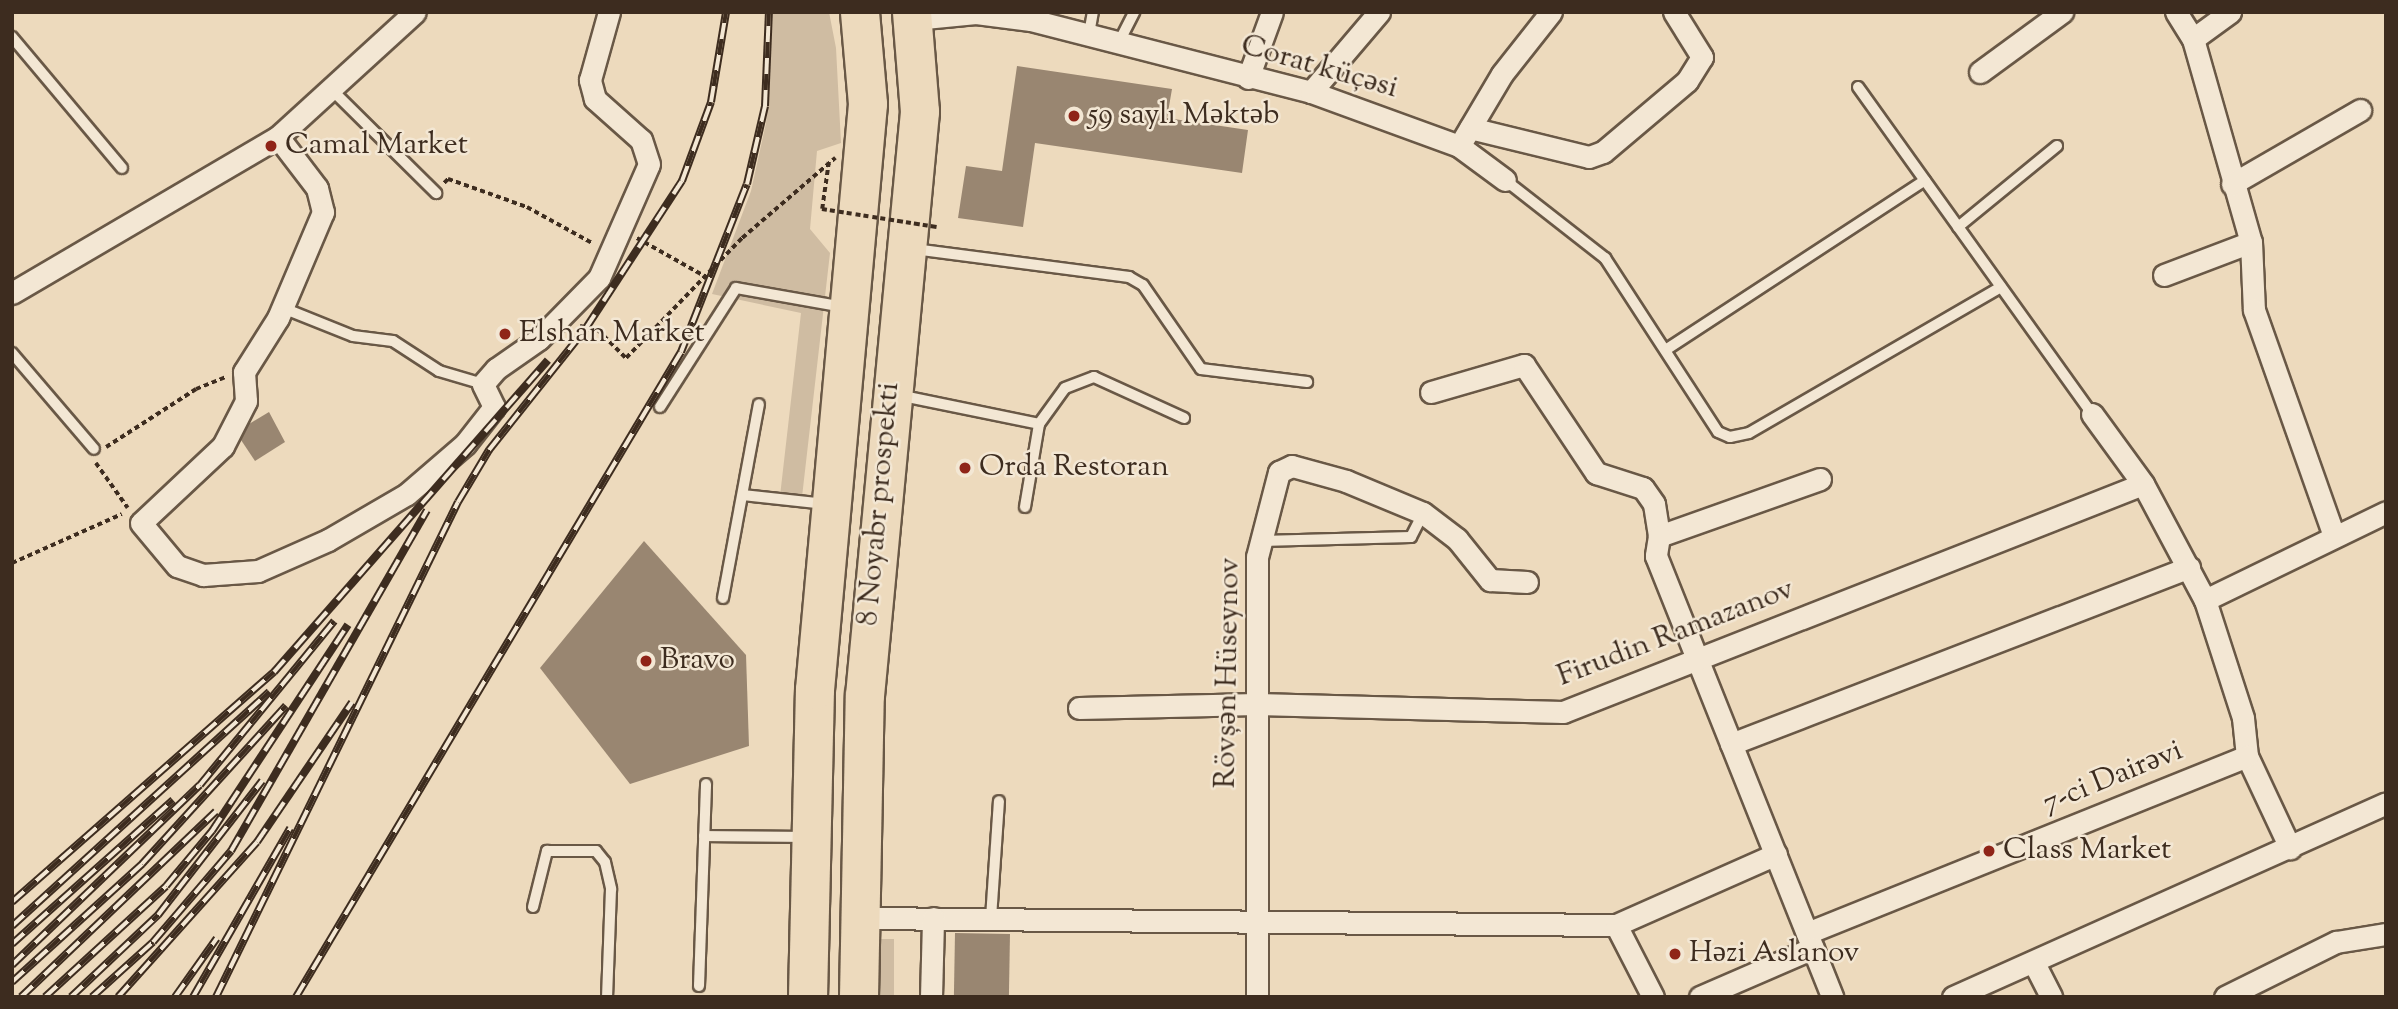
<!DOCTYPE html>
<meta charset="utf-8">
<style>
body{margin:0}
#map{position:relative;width:2398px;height:1009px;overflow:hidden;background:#eddabd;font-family:"Sorts Mill Goudy",serif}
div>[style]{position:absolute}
.green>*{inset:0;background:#cfbca2;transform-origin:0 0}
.building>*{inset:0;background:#998671;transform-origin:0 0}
.path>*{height:3.5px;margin-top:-1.75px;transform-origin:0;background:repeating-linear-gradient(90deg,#3d2c1f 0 5px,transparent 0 8.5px)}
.roads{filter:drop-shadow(2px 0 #695846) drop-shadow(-2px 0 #695846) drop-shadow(0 2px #695846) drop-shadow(0 -2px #695846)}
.lane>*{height:10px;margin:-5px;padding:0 5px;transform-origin:5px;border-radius:5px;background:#f3e7d4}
.street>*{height:21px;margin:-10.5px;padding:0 10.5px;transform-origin:10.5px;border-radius:10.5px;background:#f3e7d4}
.highway>*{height:38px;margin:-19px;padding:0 19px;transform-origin:19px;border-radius:19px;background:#eddabd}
.rail>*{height:8px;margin-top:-4px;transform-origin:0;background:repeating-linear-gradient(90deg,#f3e7d4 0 16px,#3d2c1f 0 32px);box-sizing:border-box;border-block:2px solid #3d2c1f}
.path-bridge>*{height:3.5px;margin-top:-1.75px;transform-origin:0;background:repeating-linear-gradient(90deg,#3d2c1f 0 5px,transparent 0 8.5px)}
.dots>*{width:19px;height:19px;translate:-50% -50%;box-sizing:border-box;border:4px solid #f3e7d4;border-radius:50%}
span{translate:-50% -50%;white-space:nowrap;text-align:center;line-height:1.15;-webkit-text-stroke:5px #f3e7d4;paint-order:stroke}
.street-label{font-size:30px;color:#3d2c1f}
.poi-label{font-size:30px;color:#3d2c1f}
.left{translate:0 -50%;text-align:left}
.frame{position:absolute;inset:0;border:14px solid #3d2c1f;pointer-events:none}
</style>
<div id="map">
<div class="green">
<i style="clip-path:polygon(773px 12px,829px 12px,836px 48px,841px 143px,817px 151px,810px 229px,830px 253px,802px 497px,780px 496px,801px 313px,712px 294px,751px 191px,766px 123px)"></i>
<i style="left:879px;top:939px;width:15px;height:58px"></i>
</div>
<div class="building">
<i style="clip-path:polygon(1017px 66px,1172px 89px,1167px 118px,1248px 130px,1242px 173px,1035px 143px,1023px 227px,958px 218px,966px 166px,1002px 171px)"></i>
<i style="clip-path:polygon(269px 412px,285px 442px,255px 461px,241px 440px,249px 424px)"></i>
<i style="clip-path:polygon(644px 541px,746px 655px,749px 746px,630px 784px,540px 668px)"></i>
<i style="left:955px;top:933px;width:55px;height:64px;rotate:1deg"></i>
</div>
<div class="path">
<i style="left:444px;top:183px;width:6px;rotate:-45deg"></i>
<i style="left:448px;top:179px;width:84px;rotate:19.5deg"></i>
<i style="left:527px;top:207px;width:74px;rotate:29deg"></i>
<i style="left:822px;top:209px;width:50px;rotate:-82deg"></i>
<i style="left:637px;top:238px;width:81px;rotate:29.4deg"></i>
<i style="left:580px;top:326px;width:18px;rotate:13deg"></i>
<i style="left:598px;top:330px;width:40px;rotate:45deg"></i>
<i style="left:626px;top:358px;width:167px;rotate:-46deg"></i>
<i style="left:742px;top:238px;width:123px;rotate:-40.7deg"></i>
<i style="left:106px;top:447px;width:107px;rotate:-32.8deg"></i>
<i style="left:196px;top:389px;width:32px;rotate:-22deg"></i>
<i style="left:96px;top:463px;width:55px;rotate:54.6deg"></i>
<i style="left:12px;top:563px;width:120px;rotate:-24deg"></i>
</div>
<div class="roads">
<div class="lane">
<i style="left:1089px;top:34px;width:22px;rotate:-80deg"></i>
<i style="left:12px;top:37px;width:171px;rotate:50deg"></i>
<i style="left:1119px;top:42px;width:34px;rotate:-63deg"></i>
<i style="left:1858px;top:87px;width:402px;rotate:54.4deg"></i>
<i style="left:334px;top:92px;width:144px;rotate:44.7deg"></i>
<i style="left:1505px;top:180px;width:127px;rotate:38deg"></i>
<i style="left:1605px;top:258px;width:207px;rotate:57deg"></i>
<i style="left:1718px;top:432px;width:13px;rotate:23deg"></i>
<i style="left:1730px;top:437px;width:19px;rotate:-12deg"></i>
<i style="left:1749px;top:433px;width:291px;rotate:-30.1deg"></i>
<i style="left:1958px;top:227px;width:128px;rotate:-39.3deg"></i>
<i style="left:914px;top:249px;width:217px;rotate:7.4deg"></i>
<i style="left:1129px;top:277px;width:16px;rotate:30deg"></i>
<i style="left:1143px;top:285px;width:102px;rotate:55.4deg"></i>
<i style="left:1201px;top:369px;width:107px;rotate:7deg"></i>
<i style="left:283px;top:308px;width:75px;rotate:21.8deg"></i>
<i style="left:353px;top:336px;width:40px;rotate:7.1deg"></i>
<i style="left:393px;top:341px;width:55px;rotate:33.1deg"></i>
<i style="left:439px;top:371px;width:46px;rotate:16.5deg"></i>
<i style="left:1667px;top:349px;width:308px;rotate:-33.2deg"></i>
<i style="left:12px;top:353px;width:126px;rotate:49.5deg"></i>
<i style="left:898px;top:395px;width:144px;rotate:11.6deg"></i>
<i style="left:1039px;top:424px;width:44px;rotate:-54.2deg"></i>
<i style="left:1065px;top:388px;width:31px;rotate:-21deg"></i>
<i style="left:1094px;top:377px;width:99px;rotate:24.5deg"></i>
<i style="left:660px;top:407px;width:141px;rotate:-57.4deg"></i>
<i style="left:736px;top:288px;width:110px;rotate:10deg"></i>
<i style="left:743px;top:495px;width:83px;rotate:6.2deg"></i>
<i style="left:1025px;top:507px;width:84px;rotate:-80.4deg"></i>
<i style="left:1261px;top:541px;width:150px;rotate:-1.5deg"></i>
<i style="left:1411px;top:537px;width:27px;rotate:-63deg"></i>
<i style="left:723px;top:598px;width:197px;rotate:-79.5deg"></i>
<i style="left:704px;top:836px;width:102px;rotate:0.6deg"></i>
<i style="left:533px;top:907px;width:58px;rotate:-76deg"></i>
<i style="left:547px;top:851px;width:49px"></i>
<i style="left:596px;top:851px;width:14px;rotate:51deg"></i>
<i style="left:605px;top:862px;width:28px;rotate:77deg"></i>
<i style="left:611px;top:889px;width:108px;rotate:92.1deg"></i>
<i style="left:991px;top:918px;width:117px;rotate:-86.1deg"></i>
<i style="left:699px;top:986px;width:202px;rotate:-88deg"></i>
</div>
<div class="street">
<i style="left:2176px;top:12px;width:32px;rotate:58deg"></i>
<i style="left:2193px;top:39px;width:211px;rotate:74.1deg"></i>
<i style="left:2251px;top:242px;width:68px;rotate:87.5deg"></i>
<i style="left:2254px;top:310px;width:240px;rotate:70.5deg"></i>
<i style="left:914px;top:19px;width:62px;rotate:-5.5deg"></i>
<i style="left:976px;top:13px;width:55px;rotate:7.3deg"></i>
<i style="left:1031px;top:20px;width:289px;rotate:14.4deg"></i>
<i style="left:1311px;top:92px;width:158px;rotate:20deg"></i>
<i style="left:1459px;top:146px;width:57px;rotate:36.5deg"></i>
<i style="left:2193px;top:39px;width:46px;rotate:-36.1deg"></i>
<i style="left:1980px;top:72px;width:102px;rotate:-36.2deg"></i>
<i style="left:1248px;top:78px;width:70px;rotate:-70deg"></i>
<i style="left:1311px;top:92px;width:105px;rotate:-49.6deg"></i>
<i style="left:1470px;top:128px;width:122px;rotate:13.7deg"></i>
<i style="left:1589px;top:157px;width:15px;rotate:-20deg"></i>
<i style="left:1603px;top:152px;width:110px;rotate:-40.2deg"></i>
<i style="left:1687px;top:81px;width:28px;rotate:-58deg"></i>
<i style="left:1702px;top:57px;width:53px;rotate:-121.9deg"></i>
<i style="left:278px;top:137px;width:64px;rotate:52.6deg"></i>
<i style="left:317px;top:188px;width:25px;rotate:76deg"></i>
<i style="left:323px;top:212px;width:115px;rotate:113deg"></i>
<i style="left:278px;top:318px;width:64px;rotate:122.2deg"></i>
<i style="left:244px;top:372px;width:29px;rotate:86deg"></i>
<i style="left:246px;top:401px;width:51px;rotate:117.1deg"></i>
<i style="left:223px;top:446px;width:112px;rotate:136.8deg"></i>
<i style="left:141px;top:523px;width:56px;rotate:50.1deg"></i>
<i style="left:177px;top:566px;width:28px;rotate:19deg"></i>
<i style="left:203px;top:575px;width:55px;rotate:-4.2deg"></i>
<i style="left:258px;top:571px;width:77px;rotate:-23.9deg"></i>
<i style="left:328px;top:540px;width:91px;rotate:-30.2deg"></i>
<i style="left:407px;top:494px;width:77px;rotate:-40.8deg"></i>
<i style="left:465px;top:444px;width:47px;rotate:-51.9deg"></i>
<i style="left:494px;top:407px;width:25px;rotate:-116deg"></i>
<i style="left:483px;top:384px;width:20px;rotate:-49deg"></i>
<i style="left:496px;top:369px;width:52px;rotate:-34.9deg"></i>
<i style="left:539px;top:339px;width:86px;rotate:-45.5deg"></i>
<i style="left:599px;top:278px;width:124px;rotate:-66.3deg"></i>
<i style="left:649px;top:164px;width:25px;rotate:-108deg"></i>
<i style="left:641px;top:140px;width:62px;rotate:-138.3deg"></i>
<i style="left:595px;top:99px;width:20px;rotate:-105deg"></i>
<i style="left:590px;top:80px;width:71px;rotate:-74.4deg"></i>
<i style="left:1464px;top:138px;width:74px;rotate:-59.3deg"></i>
<i style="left:1502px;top:74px;width:79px;rotate:-51.7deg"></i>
<i style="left:2232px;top:184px;width:148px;rotate:-30deg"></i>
<i style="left:2164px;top:275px;width:93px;rotate:-20.8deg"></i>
<i style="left:12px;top:293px;width:308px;rotate:-30.4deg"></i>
<i style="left:278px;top:137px;width:185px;rotate:-42.4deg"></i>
<i style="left:1431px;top:392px;width:97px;rotate:-16.2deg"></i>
<i style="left:1524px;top:365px;width:130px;rotate:56.3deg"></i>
<i style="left:1596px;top:473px;width:49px;rotate:17.7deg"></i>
<i style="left:1643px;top:488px;width:19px;rotate:55deg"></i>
<i style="left:1654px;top:504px;width:32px;rotate:81deg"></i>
<i style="left:2092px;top:414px;width:87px;rotate:53.9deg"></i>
<i style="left:2143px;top:484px;width:132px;rotate:61.9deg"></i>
<i style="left:2205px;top:600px;width:124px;rotate:72.1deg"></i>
<i style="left:2243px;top:718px;width:38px;rotate:84deg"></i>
<i style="left:2247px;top:756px;width:102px;rotate:64.9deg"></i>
<i style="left:1820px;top:479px;width:171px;rotate:160.5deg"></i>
<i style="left:1659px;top:536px;width:20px;rotate:99deg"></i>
<i style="left:1656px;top:556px;width:475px;rotate:68.2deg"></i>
<i style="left:2205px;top:600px;width:201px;rotate:-25.9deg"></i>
<i style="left:1079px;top:708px;width:178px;rotate:-1.3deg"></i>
<i style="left:1257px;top:704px;width:306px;rotate:1.5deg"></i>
<i style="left:1563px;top:712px;width:623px;rotate:-21.46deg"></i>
<i style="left:1731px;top:744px;width:491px;rotate:-21.1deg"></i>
<i style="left:860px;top:918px;width:756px;rotate:0.53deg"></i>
<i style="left:1616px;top:925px;width:175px;rotate:-23.9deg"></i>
<i style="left:1616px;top:925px;width:81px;rotate:62.8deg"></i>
<i style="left:1807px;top:933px;width:474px;rotate:-21.9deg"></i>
<i style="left:2035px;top:965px;width:36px;rotate:63deg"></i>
<i style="left:931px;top:997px;width:79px;rotate:-88.5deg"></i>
<i style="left:1257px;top:997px;width:440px;rotate:-90deg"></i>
<i style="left:1257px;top:557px;width:88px;rotate:-75.5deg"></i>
<i style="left:1279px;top:472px;width:14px;rotate:-25deg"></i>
<i style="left:1292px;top:466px;width:56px;rotate:15.5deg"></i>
<i style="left:1346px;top:481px;width:83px;rotate:22.6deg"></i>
<i style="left:1423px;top:513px;width:43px;rotate:37.4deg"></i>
<i style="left:1457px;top:539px;width:53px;rotate:51.2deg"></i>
<i style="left:1490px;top:580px;width:37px;rotate:3deg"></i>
<i style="left:1700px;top:997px;width:123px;rotate:-23.4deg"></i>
<i style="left:1953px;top:997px;width:474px;rotate:-24.1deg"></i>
<i style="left:2225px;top:997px;width:124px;rotate:-26.4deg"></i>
<i style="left:2336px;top:942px;width:51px;rotate:-9.1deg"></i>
</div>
<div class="highway">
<i style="left:808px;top:997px;width:307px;rotate:-88.7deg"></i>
<i style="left:815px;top:690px;width:588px;rotate:-84.83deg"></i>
<i style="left:868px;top:104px;width:92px;rotate:-95deg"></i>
<i style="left:859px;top:997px;width:301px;rotate:-88.9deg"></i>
<i style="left:865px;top:696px;width:587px;rotate:-84.62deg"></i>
<i style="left:920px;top:112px;width:100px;rotate:-94.6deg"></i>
</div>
</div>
<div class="rail">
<i style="left:12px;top:902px;width:349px;rotate:-41.3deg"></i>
<i style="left:274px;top:672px;width:415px;rotate:-48.7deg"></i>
<i style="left:12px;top:926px;width:348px;rotate:-42.3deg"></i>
<i style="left:12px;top:944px;width:216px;rotate:-41.8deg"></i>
<i style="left:12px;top:965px;width:260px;rotate:-43.8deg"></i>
<i style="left:200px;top:785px;width:212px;rotate:-50.7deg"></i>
<i style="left:12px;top:982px;width:176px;rotate:-42.2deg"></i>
<i style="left:142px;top:864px;width:214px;rotate:-47.7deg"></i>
<i style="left:21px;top:997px;width:269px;rotate:-43.6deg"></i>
<i style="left:45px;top:997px;width:164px;rotate:-42.5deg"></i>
<i style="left:166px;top:886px;width:72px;rotate:-50.1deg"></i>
<i style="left:212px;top:831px;width:247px;rotate:-56.6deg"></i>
<i style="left:71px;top:997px;width:120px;rotate:-43.3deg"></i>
<i style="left:158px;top:915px;width:170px;rotate:-52.2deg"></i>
<i style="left:92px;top:997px;width:82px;rotate:-42deg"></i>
<i style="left:153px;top:942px;width:120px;rotate:-49.4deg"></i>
<i style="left:231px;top:851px;width:393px;rotate:-60.1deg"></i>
<i style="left:118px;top:997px;width:208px;rotate:-48.1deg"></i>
<i style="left:257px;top:842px;width:169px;rotate:-55.8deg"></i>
<i style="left:175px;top:997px;width:72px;rotate:-54.6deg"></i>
<i style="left:193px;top:997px;width:195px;rotate:-60.1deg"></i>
<i style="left:216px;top:997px;width:551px;rotate:-63.95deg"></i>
<i style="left:458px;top:502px;width:61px;rotate:-59.2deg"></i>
<i style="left:489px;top:450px;width:156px;rotate:-51.5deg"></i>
<i style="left:586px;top:328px;width:176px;rotate:-56.9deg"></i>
<i style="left:682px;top:181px;width:84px;rotate:-69.8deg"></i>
<i style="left:711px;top:102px;width:91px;rotate:-80.5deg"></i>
<i style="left:296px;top:997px;width:751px;rotate:-59.17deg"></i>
<i style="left:681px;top:352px;width:180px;rotate:-68.6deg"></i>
<i style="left:747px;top:184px;width:80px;rotate:-77deg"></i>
<i style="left:765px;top:106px;width:94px;rotate:-87.6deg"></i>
</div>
<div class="path-bridge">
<i style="left:822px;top:209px;width:116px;rotate:8.9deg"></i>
</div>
<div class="dots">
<i style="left:1074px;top:116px;background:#8f2418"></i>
<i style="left:271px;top:146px;background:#8f2418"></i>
<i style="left:505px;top:334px;background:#8f2418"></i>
<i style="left:965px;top:468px;background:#8f2418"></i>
<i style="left:646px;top:661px;background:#8f2418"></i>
<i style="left:1989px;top:851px;background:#8f2418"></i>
<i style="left:1675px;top:954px;background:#8f2418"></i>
</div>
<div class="street-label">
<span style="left:1319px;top:68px;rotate:16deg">Corat küçəsi</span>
<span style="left:880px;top:504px;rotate:-85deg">8 Noyabr prospekti</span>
<span style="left:1676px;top:634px;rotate:-21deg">Firudin Ramazanov</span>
<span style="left:1229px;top:673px;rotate:-89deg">Rövşən Hüseynov</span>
<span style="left:2113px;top:778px;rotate:-22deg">7-ci Dairəvi</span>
</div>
<div class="poi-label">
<span class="left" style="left:1088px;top:116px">59 saylı Məktəb</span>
<span class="left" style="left:285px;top:146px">Camal Market</span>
<span class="left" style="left:519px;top:334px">Elshan Market</span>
<span class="left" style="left:979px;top:468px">Orda Restoran</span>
<span class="left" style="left:660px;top:661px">Bravo</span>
<span class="left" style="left:2003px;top:851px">Class Market</span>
<span class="left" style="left:1689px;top:954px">Həzi Aslanov</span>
</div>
<div class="frame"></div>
</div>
